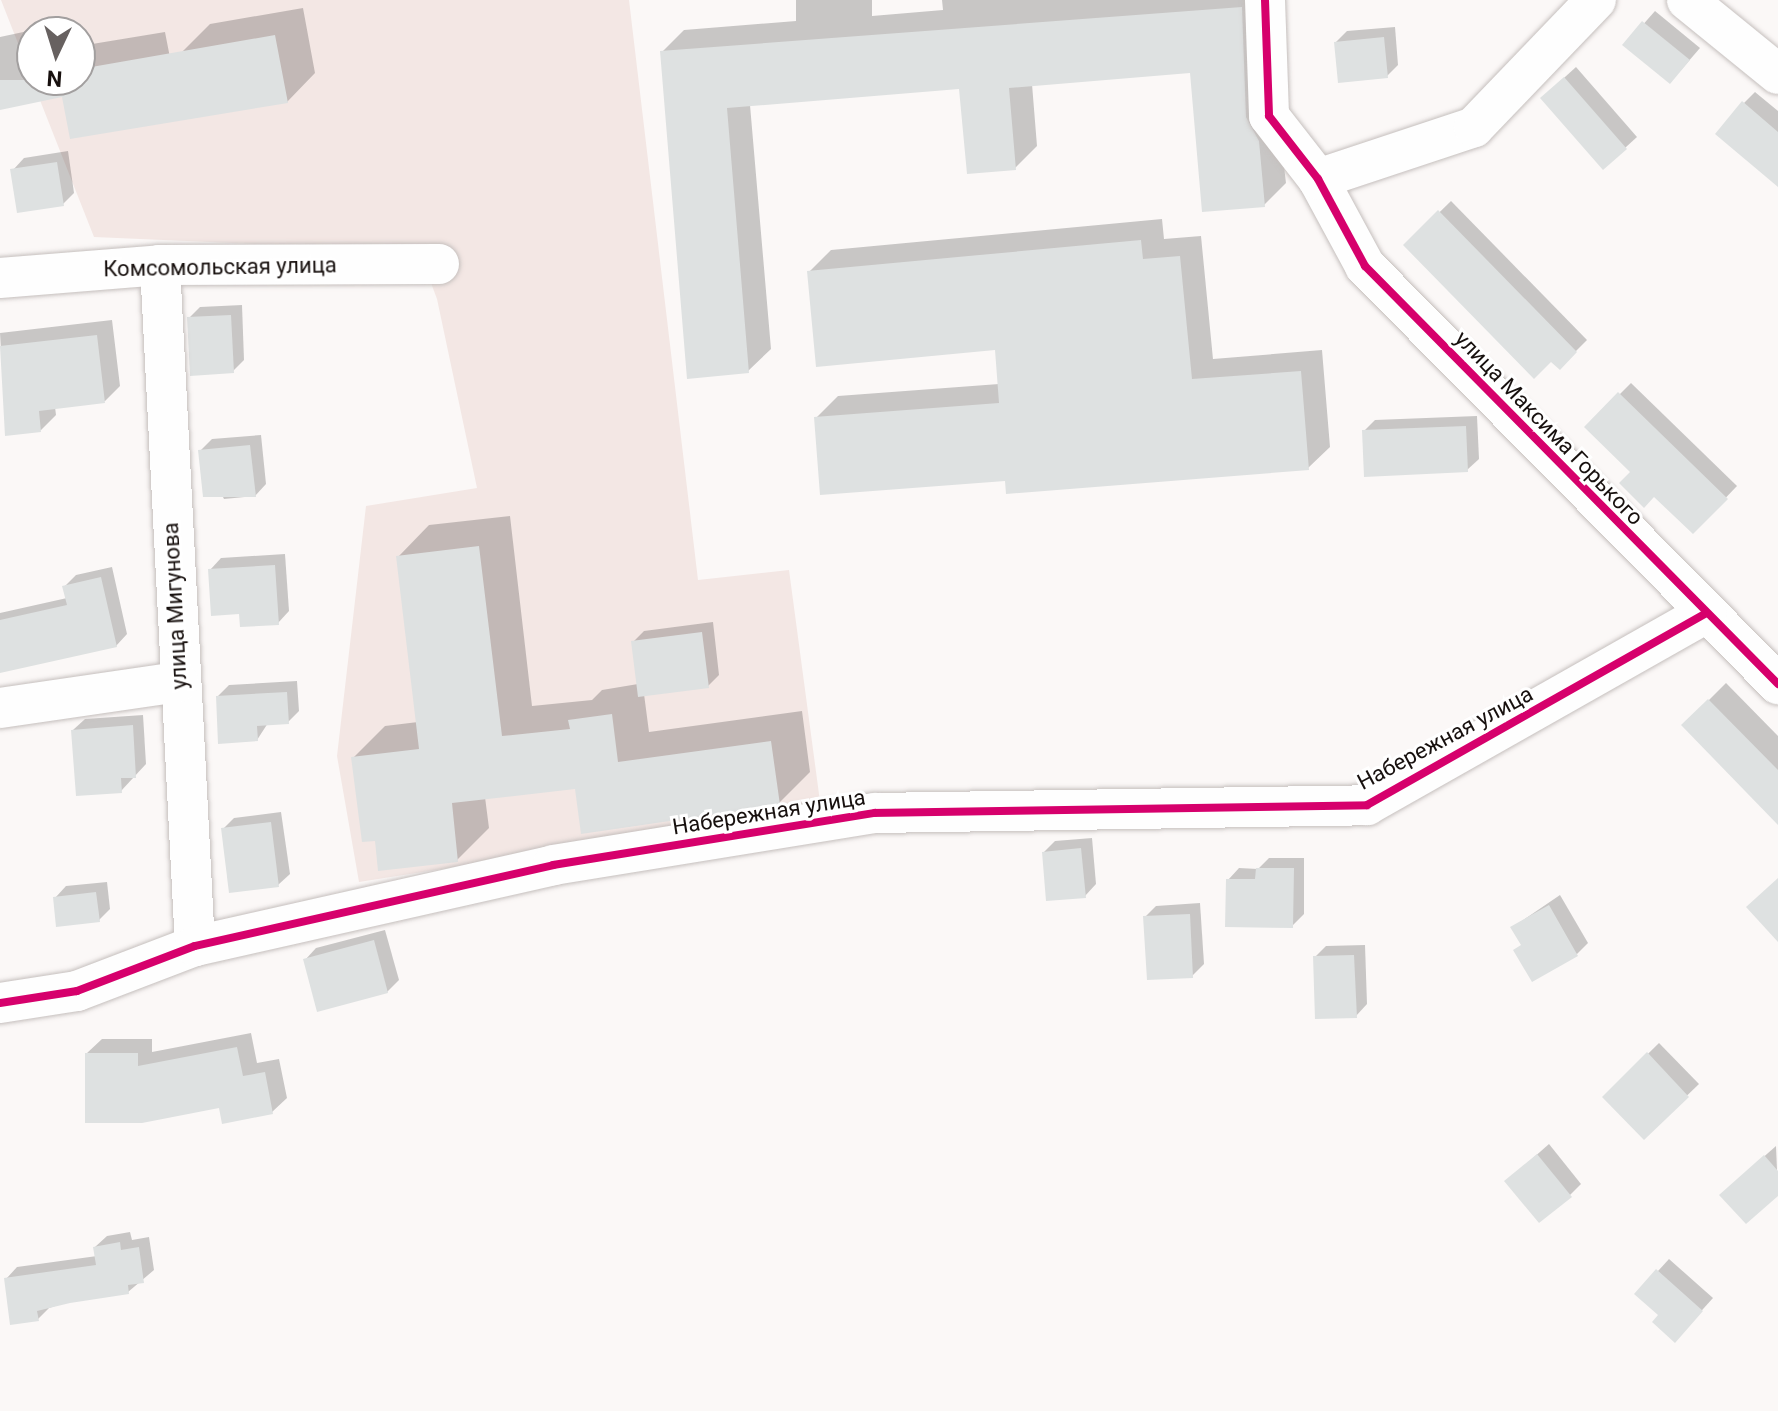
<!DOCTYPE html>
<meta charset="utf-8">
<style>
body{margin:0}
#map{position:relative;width:1778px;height:1411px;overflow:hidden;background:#fbf8f7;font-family:Roboto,sans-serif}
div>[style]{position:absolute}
.built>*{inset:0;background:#f3e7e4}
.shadow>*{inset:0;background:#0003}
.building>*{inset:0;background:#dee1e1}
.roads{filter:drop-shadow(0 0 2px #c5bfbd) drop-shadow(0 0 2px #c5bfbd)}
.street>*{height:40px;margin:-20px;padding:0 20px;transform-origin:20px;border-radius:20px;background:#fefefe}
.cycleway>*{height:8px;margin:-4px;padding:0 4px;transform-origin:4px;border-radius:4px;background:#d6006c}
span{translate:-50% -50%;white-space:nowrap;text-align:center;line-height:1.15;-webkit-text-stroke:6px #fff;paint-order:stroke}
.street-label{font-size:22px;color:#17100e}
.north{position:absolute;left:16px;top:16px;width:80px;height:80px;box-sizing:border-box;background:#fff;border:2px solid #a29f9f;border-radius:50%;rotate:184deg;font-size:22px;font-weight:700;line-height:32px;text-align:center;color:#17100e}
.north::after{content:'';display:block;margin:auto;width:28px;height:36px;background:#676160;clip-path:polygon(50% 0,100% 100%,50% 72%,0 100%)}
</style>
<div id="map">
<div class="built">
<div style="clip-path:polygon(1px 0,629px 0,698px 580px,789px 570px,821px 809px,359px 882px,337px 756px,366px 506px,477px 488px,437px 299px,419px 251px,94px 237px,32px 80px,80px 80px,80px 32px,32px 32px,32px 79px)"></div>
</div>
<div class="shadow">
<div style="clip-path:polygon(796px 0,872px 0,872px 16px,943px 10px,942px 0,1264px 0,1286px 183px,1264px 205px,1192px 71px,1032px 84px,1037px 146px,1015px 168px,961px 87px,750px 105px,771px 349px,748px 371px,662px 52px,684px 30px,796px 21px)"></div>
<div style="clip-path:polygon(303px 8px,315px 73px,287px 102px,64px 94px,0 108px,0 37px,42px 28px,43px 32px,32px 32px,32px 80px,80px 80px,80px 46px,165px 32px,173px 73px,182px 52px,210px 24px)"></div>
<div style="clip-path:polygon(1655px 11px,1700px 48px,1681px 70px,1625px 45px)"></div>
<div style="clip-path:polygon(1395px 27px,1398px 65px,1387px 76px,1336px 42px,1347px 31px)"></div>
<div style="clip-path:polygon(1576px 67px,1637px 137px,1603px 168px,1554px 87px)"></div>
<div style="clip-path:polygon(1755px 92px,1778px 111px,1778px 181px,1744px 103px)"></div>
<div style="clip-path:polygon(68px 151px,74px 193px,63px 204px,13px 170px,24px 158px)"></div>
<div style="clip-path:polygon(1451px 201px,1587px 340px,1560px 367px,1406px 245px)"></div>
<div style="clip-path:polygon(1162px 219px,1164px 239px,1201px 236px,1213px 359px,1322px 350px,1330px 447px,1308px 468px,1007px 479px,816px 418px,838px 396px,999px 384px,997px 348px,809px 272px,831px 250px)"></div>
<div style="clip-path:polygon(242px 305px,244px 360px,233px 371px,189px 318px,200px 307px)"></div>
<div style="clip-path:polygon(112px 320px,120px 386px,105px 401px,55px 407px,56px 415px,41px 430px,6px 434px,0 333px)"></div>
<div style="clip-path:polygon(1631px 383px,1737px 486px,1693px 532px,1587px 427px)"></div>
<div style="clip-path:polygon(1477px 416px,1479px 459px,1467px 470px,1364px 431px,1375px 420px)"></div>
<div style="clip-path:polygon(261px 435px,266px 484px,255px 496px,224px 499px,200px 451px,212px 439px)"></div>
<div style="clip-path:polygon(510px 516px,532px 706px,592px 700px,602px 690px,638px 684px,633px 642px,644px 631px,713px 622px,719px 675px,708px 686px,644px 694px,649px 732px,802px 711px,810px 772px,779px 803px,577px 787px,485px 797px,489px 828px,457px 860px,377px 838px,353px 758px,385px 726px,418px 722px,398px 557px,429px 525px)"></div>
<div style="clip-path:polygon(285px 554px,289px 611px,278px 623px,241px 612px,210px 570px,221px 558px)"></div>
<div style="clip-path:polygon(112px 567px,127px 634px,116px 646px,0 671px,0 613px,67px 598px,64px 587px,76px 575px)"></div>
<div style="clip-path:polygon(297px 681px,299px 711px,288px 722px,268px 723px,257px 740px,218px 696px,229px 685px)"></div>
<div style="clip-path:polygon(1726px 683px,1778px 736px,1778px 822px,1684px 725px)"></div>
<div style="clip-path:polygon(143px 715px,146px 764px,121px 791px,73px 730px,85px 719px)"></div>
<div style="clip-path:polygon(281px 812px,290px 874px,278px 885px,223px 829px,234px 818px)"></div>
<div style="clip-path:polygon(1092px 838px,1096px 884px,1085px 896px,1044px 852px,1055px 841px)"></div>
<div style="clip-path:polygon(1269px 858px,1304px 858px,1304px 914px,1292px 926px,1228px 880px,1239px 868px,1258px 869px)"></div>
<div style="clip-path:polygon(107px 882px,110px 909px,99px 920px,55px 898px,66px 886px)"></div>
<div style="clip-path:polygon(1560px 895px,1588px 943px,1577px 954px,1523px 944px,1513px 927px)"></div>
<div style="clip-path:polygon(1200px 903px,1204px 964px,1192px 976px,1145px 917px,1156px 906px)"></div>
<div style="clip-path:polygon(385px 930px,399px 980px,387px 992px,305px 960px,316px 948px)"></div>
<div style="clip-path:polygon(1365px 945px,1367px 1004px,1356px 1016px,1315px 957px,1326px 946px)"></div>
<div style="clip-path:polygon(251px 1033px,257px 1063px,279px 1059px,287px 1098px,272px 1112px,220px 1106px,87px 1053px,102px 1039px,152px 1039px,152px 1052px)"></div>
<div style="clip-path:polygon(1659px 1043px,1699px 1084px,1644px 1137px,1604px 1097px)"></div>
<div style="clip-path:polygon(1549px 1144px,1581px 1184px,1570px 1195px,1507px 1181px)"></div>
<div style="clip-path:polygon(1776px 1146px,1778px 1194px,1733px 1184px)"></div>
<div style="clip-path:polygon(130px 1232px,132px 1240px,149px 1237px,154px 1270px,128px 1292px,70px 1301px,49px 1308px,38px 1319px,6px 1279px,17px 1267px,97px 1256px,95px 1247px,107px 1236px)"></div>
<div style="clip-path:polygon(1669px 1259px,1713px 1298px,1685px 1329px,1637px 1294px)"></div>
</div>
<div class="building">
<div style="clip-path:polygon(1242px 7px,1246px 117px,1259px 141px,1265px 207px,1202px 212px,1190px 73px,1009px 88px,1016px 170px,967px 174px,959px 89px,727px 108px,749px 373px,687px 379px,660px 51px)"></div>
<div style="clip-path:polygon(1642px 21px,1690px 60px,1670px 84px,1622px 45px)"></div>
<div style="clip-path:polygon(275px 35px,288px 103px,70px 139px,62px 97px,0 110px,0 80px,80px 80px,80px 69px)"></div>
<div style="clip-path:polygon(1384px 37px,1388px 78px,1338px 83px,1334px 42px)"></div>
<div style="clip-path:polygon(1564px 77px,1627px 149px,1603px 170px,1540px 98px)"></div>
<div style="clip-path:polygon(1742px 101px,1778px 132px,1778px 187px,1715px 134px)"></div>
<div style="clip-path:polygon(57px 162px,64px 206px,17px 213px,10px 169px)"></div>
<div style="clip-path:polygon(1438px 210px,1577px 352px,1560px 370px,1551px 362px,1534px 379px,1403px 245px)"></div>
<div style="clip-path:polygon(1141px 240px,1143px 259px,1180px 256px,1192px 379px,1301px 371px,1309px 470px,1006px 494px,1005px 481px,820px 495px,814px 417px,999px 403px,995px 350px,816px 367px,807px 271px)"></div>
<div style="clip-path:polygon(231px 315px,234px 373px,190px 376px,187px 317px)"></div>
<div style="clip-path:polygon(97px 335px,105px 403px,39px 411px,41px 432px,5px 436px,0 346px)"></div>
<div style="clip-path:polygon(1618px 392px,1728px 499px,1693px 534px,1654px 497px,1644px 508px,1619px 483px,1630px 472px,1584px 427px)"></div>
<div style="clip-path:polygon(1466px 426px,1468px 472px,1364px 477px,1362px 430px)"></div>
<div style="clip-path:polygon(250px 445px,256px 497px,203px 497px,198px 450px)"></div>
<div style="clip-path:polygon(479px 546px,502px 736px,570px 729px,568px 720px,612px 714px,618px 762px,771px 741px,780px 805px,581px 834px,575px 789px,452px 803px,458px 862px,378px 871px,375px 841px,362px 842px,351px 757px,419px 749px,396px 556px)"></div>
<div style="clip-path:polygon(275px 565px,279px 625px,240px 627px,239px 614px,211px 616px,208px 569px)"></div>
<div style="clip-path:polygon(101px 577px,117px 647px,0 673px,0 620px,67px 605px,62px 586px)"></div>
<div style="clip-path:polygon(702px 632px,709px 688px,638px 697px,631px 641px)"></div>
<div style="clip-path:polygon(287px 692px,289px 724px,257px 726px,258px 741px,218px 744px,216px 696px)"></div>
<div style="clip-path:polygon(1708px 699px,1778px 770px,1778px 825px,1681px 725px)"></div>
<div style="clip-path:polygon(133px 725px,136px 778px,121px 778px,122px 793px,76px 796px,71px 730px)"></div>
<div style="clip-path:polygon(271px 822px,279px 887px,229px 893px,221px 828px)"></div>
<div style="clip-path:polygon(1081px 848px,1086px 898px,1046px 901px,1042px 852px)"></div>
<div style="clip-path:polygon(1256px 868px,1294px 868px,1293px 928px,1225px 927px,1226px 879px,1255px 879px)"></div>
<div style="clip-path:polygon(1778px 878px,1778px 942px,1746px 907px)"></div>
<div style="clip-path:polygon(96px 892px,100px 922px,56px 927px,53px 897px)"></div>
<div style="clip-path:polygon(1549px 905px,1578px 956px,1532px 982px,1513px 950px,1521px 945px,1510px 927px)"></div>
<div style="clip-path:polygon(1190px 914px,1193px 978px,1147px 980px,1143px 916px)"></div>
<div style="clip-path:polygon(374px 940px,388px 993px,317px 1012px,303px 959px)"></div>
<div style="clip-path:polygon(1354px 955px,1357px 1018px,1315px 1019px,1313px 956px)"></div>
<div style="clip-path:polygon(237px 1047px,243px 1076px,265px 1072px,273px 1114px,222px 1124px,219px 1108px,142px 1123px,85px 1123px,85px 1053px,138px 1053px,138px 1066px)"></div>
<div style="clip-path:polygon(1647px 1052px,1689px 1097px,1644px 1140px,1602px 1097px)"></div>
<div style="clip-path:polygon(1537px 1154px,1572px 1197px,1539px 1223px,1504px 1181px)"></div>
<div style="clip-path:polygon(1764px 1155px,1778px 1171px,1778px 1196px,1746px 1224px,1719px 1195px)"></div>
<div style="clip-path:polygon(120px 1242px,121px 1250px,139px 1247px,144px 1283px,128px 1285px,129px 1294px,70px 1303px,37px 1311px,39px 1321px,10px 1325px,4px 1278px,96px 1265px,93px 1247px)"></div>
<div style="clip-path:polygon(1656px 1269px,1703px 1311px,1675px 1343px,1652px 1322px,1658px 1315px,1634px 1294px)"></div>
</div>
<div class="roads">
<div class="street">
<div style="left:1265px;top:0;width:116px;rotate:88deg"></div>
<div style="left:1269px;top:116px;width:80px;rotate:52.1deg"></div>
<div style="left:1318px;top:179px;width:99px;rotate:61.6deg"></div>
<div style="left:1365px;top:266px;width:588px;rotate:45.34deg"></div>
<div style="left:1687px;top:0;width:117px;rotate:39.1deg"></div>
<div style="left:1318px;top:179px;width:164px;rotate:-18.4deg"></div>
<div style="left:1474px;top:127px;width:176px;rotate:-46.2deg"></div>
<div style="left:160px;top:265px;width:682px;rotate:87.06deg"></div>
<div style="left:0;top:278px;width:161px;rotate:-4.6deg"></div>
<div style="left:160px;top:265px;width:279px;rotate:-0.2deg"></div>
<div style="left:0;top:708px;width:180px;rotate:-8.3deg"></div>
<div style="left:0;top:1003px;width:78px;rotate:-8.9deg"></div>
<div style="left:77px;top:991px;width:126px;rotate:-20.9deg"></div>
<div style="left:195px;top:946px;width:367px;rotate:-12.7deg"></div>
<div style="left:553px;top:865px;width:326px;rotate:-9.2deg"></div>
<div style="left:875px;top:813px;width:492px;rotate:-0.9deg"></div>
<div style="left:1367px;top:805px;width:390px;rotate:-29.5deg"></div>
</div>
</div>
<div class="cycleway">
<div style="left:1265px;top:0;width:116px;rotate:88deg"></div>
<div style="left:1269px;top:116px;width:80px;rotate:52.1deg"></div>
<div style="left:1318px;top:179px;width:99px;rotate:61.6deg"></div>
<div style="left:1365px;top:266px;width:588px;rotate:45.34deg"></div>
<div style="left:0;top:1003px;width:78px;rotate:-8.9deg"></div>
<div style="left:77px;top:991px;width:126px;rotate:-20.9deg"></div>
<div style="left:195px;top:946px;width:367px;rotate:-12.7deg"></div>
<div style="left:553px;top:865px;width:326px;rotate:-9.2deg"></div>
<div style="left:875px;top:813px;width:492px;rotate:-0.9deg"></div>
<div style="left:1367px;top:805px;width:390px;rotate:-29.5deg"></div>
</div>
<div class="street-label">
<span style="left:220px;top:267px;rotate:-1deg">Комсомольская улица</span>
<span style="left:1549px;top:428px;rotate:46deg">улица Максима Горького</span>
<span style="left:175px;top:606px;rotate:-93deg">улица Мигунова</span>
<span style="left:1445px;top:738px;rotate:-28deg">Набережная улица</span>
<span style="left:769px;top:812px;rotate:-9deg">Набережная улица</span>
</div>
<div class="north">N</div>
</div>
